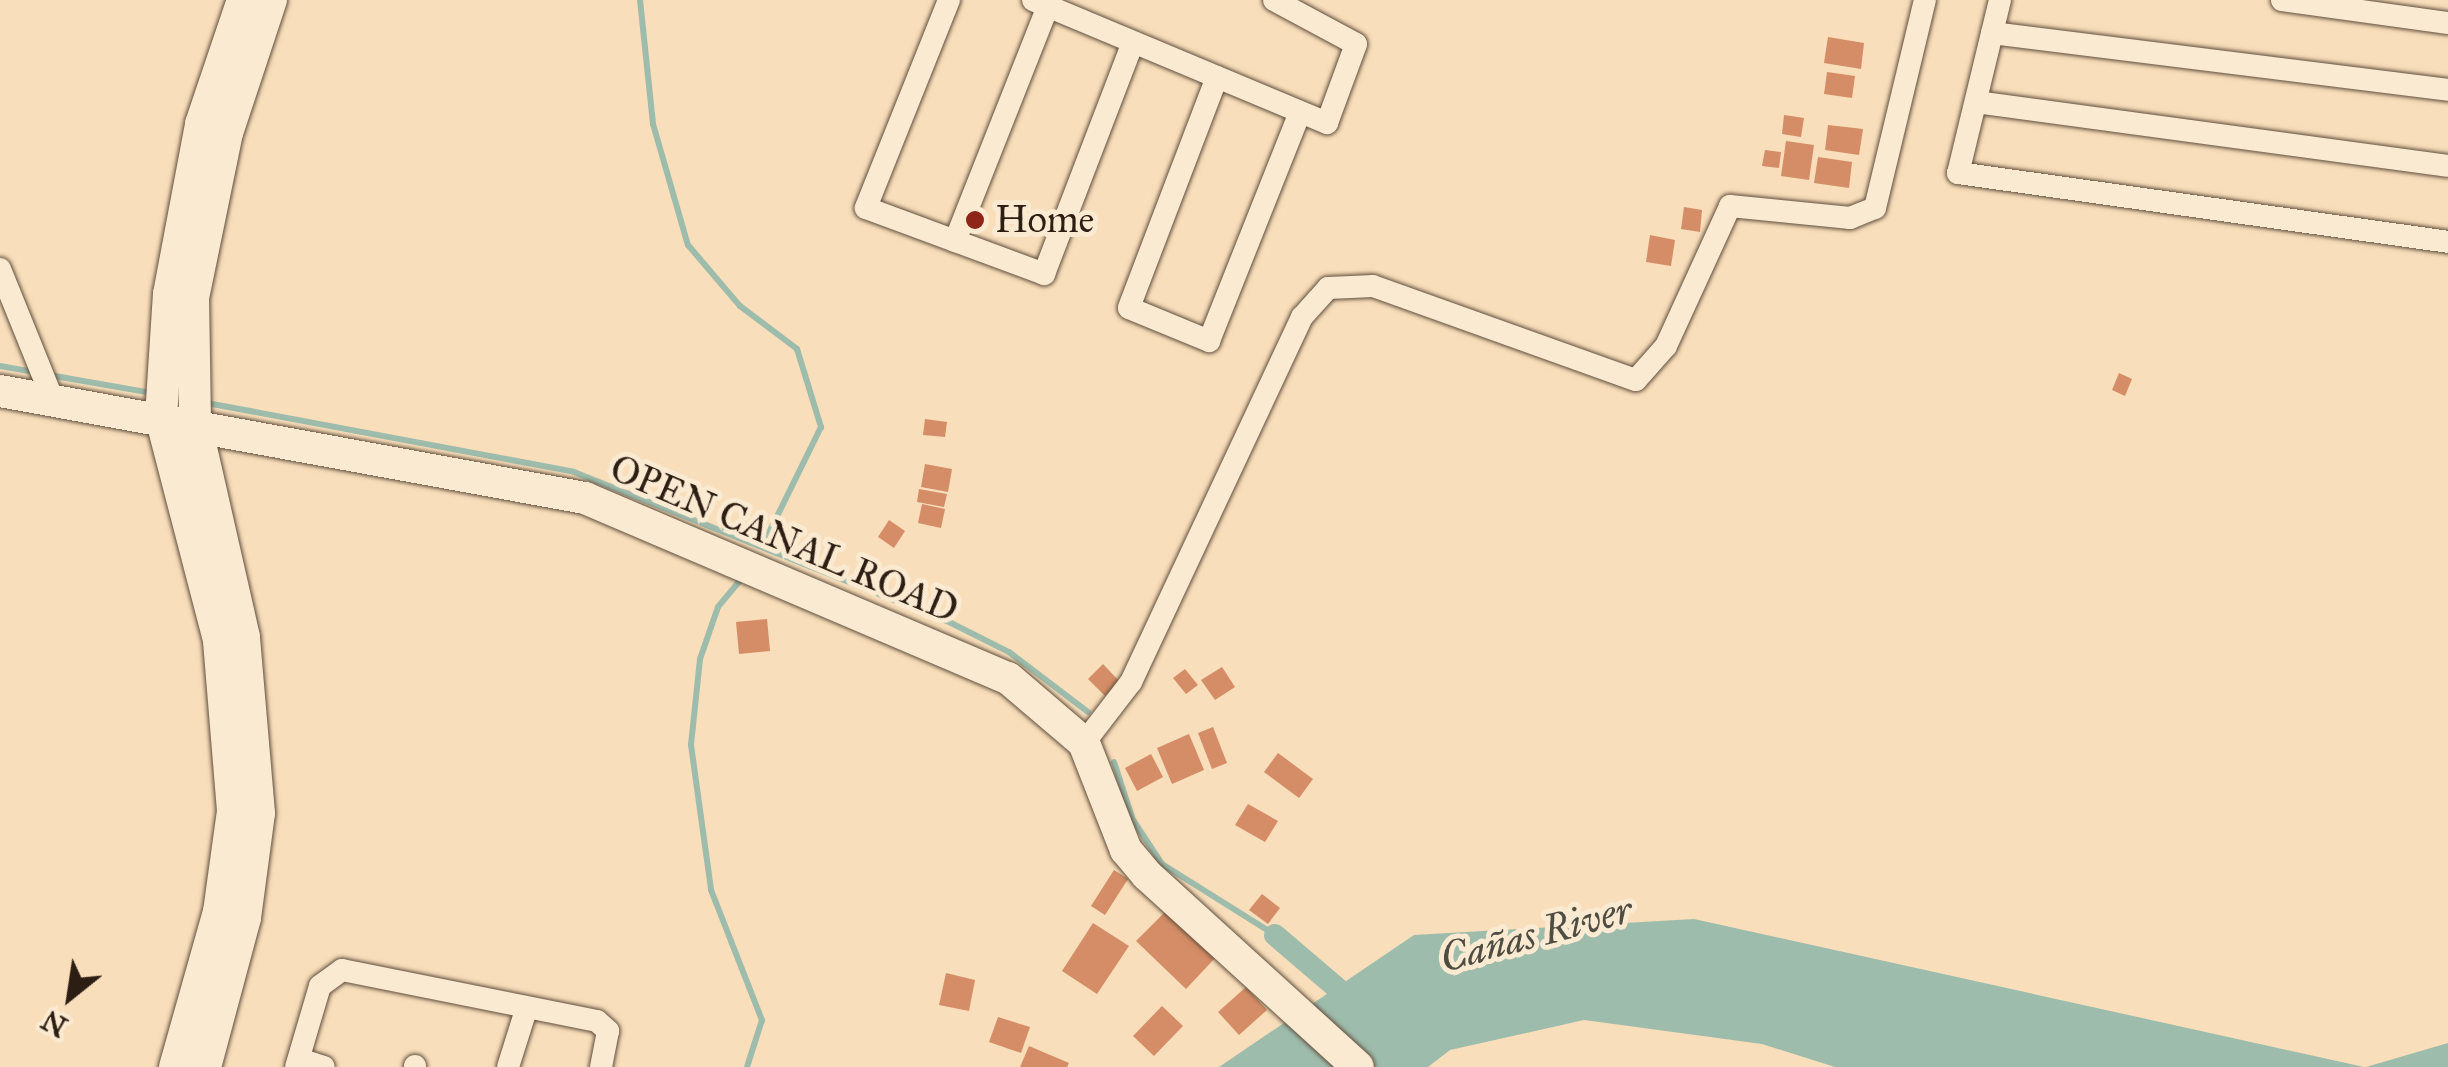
<!DOCTYPE html>
<meta charset="utf-8">
<style>
body{margin:0}
#map{position:relative;width:2448px;height:1067px;overflow:hidden;background:#f8deba;font-family:"IM FELL Great Primer",serif}
div>[style]{position:absolute}
.water>*{inset:0;background:#9ebcac}
.stream>*{height:6px;margin:-3px;padding:0 3px;transform-origin:3px;border-radius:3px;background:#9ebcac}
.canal>*{height:22px;margin:-11px;padding:0 11px;transform-origin:11px;border-radius:11px;background:#9ebcac}
.building>*{inset:0;background:#d48d66}
.roads{filter:drop-shadow(0 0 2px #604e3d) drop-shadow(0 0 2px #604e3d)}
.street>*{height:22px;margin:-11px;padding:0 11px;transform-origin:11px;border-radius:11px;background:#faead2}
.secondary>*{height:32px;margin:-16px;padding:0 16px;transform-origin:16px;border-radius:16px;background:#faead2}
.dots>*{width:28px;height:28px;translate:-50% -50%;box-sizing:border-box;border:5px solid #faead2;border-radius:50%}
span{translate:-50% -50%;white-space:nowrap;text-align:center;line-height:1.15;-webkit-text-stroke:10px #faead2;paint-order:stroke}
.poi-label{font-size:38px;color:#2d1e13}
.left{translate:0 -50%;text-align:left}
.street-label{font-size:38px;color:#2d1e13}
.water-label{font-size:40px;color:#4f4d41;font-style:italic}
.north{position:absolute;left:20px;top:947px;width:100px;height:100px;-webkit-text-stroke:8px #faead2;paint-order:stroke;rotate:210deg;font-size:28px;font-weight:700;line-height:40px;text-align:center;color:#2d1e13}
.north::after{content:'';display:block;margin:auto;width:35px;height:45px;background:#2d1e13;clip-path:polygon(50% 0,100% 100%,50% 72%,0 100%)}
</style>
<div id="map">
<div class="water">
<div style="clip-path:polygon(1694px 919px,2364px 1067px,1835px 1067px,1762px 1044px,1584px 1020px,1450px 1050px,1428px 1067px,1219px 1067px,1414px 935px)"></div>
<div style="clip-path:polygon(2448px 1043px,2448px 1067px,2366px 1067px)"></div>
</div>
<div class="stream">
<div style="left:640px;top:0;width:125px;rotate:84deg"></div>
<div style="left:653px;top:124px;width:126px;rotate:73.9deg"></div>
<div style="left:688px;top:245px;width:80px;rotate:49.6deg"></div>
<div style="left:740px;top:306px;width:71px;rotate:37deg"></div>
<div style="left:797px;top:349px;width:82px;rotate:72.9deg"></div>
<div style="left:821px;top:427px;width:131px;rotate:116.2deg"></div>
<div style="left:0;top:366px;width:28px;rotate:10deg"></div>
<div style="left:49px;top:375px;width:98px;rotate:9.9deg"></div>
<div style="left:207px;top:403px;width:373px;rotate:10.6deg"></div>
<div style="left:574px;top:472px;width:406px;rotate:21.8deg"></div>
<div style="left:951px;top:623px;width:65px;rotate:26.6deg"></div>
<div style="left:1009px;top:652px;width:99px;rotate:37.2deg"></div>
<div style="left:743px;top:577px;width:39px;rotate:130deg"></div>
<div style="left:718px;top:607px;width:55px;rotate:109.1deg"></div>
<div style="left:700px;top:659px;width:86px;rotate:96deg"></div>
<div style="left:691px;top:745px;width:146px;rotate:82.1deg"></div>
<div style="left:711px;top:890px;width:140px;rotate:68.6deg"></div>
<div style="left:762px;top:1020px;width:49px;rotate:107.7deg"></div>
<div style="left:1114px;top:762px;width:61px;rotate:71.9deg"></div>
<div style="left:1133px;top:820px;width:53px;rotate:56.6deg"></div>
<div style="left:1162px;top:864px;width:133px;rotate:32.1deg"></div>
</div>
<div class="canal">
<div style="left:1275px;top:935px;width:109px;rotate:40.5deg"></div>
</div>
<div class="building">
<div style="clip-path:polygon(1828px 37px,1864px 43px,1861px 69px,1824px 63px)"></div>
<div style="clip-path:polygon(1827px 72px,1855px 76px,1852px 98px,1824px 94px)"></div>
<div style="clip-path:polygon(1784px 115px,1804px 118px,1801px 137px,1782px 134px)"></div>
<div style="clip-path:polygon(1828px 125px,1863px 129px,1859px 155px,1825px 150px)"></div>
<div style="clip-path:polygon(1786px 141px,1814px 145px,1809px 180px,1781px 176px)"></div>
<div style="clip-path:polygon(1765px 150px,1781px 152px,1779px 168px,1762px 166px)"></div>
<div style="clip-path:polygon(1818px 157px,1852px 162px,1849px 188px,1814px 183px)"></div>
<div style="clip-path:polygon(1684px 207px,1702px 210px,1700px 232px,1681px 229px)"></div>
<div style="clip-path:polygon(1650px 235px,1675px 240px,1671px 266px,1646px 262px)"></div>
<div style="clip-path:polygon(2119px 373px,2132px 379px,2125px 396px,2112px 390px)"></div>
<div style="clip-path:polygon(925px 419px,947px 422px,945px 437px,923px 435px)"></div>
<div style="clip-path:polygon(925px 464px,952px 469px,948px 492px,921px 487px)"></div>
<div style="clip-path:polygon(919px 489px,947px 494px,944px 507px,917px 502px)"></div>
<div style="clip-path:polygon(922px 504px,945px 509px,941px 528px,918px 523px)"></div>
<div style="clip-path:polygon(889px 520px,905px 531px,894px 548px,878px 537px)"></div>
<div style="clip-path:polygon(767px 619px,770px 651px,739px 654px,736px 622px)"></div>
<div style="clip-path:polygon(1103px 664px,1120px 682px,1105px 696px,1088px 679px)"></div>
<div style="clip-path:polygon(1222px 667px,1235px 687px,1215px 700px,1201px 680px)"></div>
<div style="clip-path:polygon(1185px 669px,1198px 685px,1186px 694px,1173px 678px)"></div>
<div style="clip-path:polygon(1213px 727px,1227px 763px,1212px 769px,1198px 733px)"></div>
<div style="clip-path:polygon(1189px 734px,1204px 770px,1172px 784px,1157px 748px)"></div>
<div style="clip-path:polygon(1278px 753px,1313px 779px,1299px 798px,1264px 772px)"></div>
<div style="clip-path:polygon(1151px 754px,1163px 777px,1137px 791px,1125px 768px)"></div>
<div style="clip-path:polygon(1248px 804px,1278px 821px,1265px 842px,1235px 825px)"></div>
<div style="clip-path:polygon(1114px 870px,1128px 879px,1105px 915px,1091px 906px)"></div>
<div style="clip-path:polygon(1262px 894px,1280px 908px,1268px 924px,1249px 910px)"></div>
<div style="clip-path:polygon(1167px 910px,1216px 957px,1186px 989px,1136px 941px)"></div>
<div style="clip-path:polygon(1093px 923px,1129px 946px,1097px 994px,1062px 971px)"></div>
<div style="clip-path:polygon(946px 973px,975px 980px,969px 1011px,939px 1005px)"></div>
<div style="clip-path:polygon(1246px 987px,1267px 1010px,1239px 1035px,1218px 1012px)"></div>
<div style="clip-path:polygon(1162px 1006px,1183px 1026px,1154px 1056px,1133px 1036px)"></div>
<div style="clip-path:polygon(998px 1017px,1030px 1027px,1021px 1053px,989px 1042px)"></div>
<div style="clip-path:polygon(1029px 1046px,1069px 1063px,1067px 1067px,1020px 1067px)"></div>
</div>
<div class="roads">
<div class="street">
<div style="left:949px;top:0;width:224px;rotate:111.8deg"></div>
<div style="left:866px;top:208px;width:190px;rotate:20.3deg"></div>
<div style="left:1044px;top:274px;width:248px;rotate:-69deg"></div>
<div style="left:1033px;top:0;width:319px;rotate:22.7deg"></div>
<div style="left:1327px;top:123px;width:84px;rotate:-69.8deg"></div>
<div style="left:1356px;top:44px;width:93px;rotate:-151.8deg"></div>
<div style="left:2000px;top:0;width:178px;rotate:103.6deg"></div>
<div style="left:1958px;top:173px;width:495px;rotate:8deg"></div>
<div style="left:2282px;top:0;width:168px;rotate:7.9deg"></div>
<div style="left:1992px;top:33px;width:460px;rotate:7.1deg"></div>
<div style="left:1217px;top:77px;width:247px;rotate:110.9deg"></div>
<div style="left:1129px;top:308px;width:87px;rotate:22.4deg"></div>
<div style="left:1209px;top:341px;width:246px;rotate:-68.3deg"></div>
<div style="left:1976px;top:102px;width:476px;rotate:7.7deg"></div>
<div style="left:955px;top:241px;width:253px;rotate:-68.4deg"></div>
<div style="left:0;top:269px;width:139px;rotate:68deg"></div>
<div style="left:1084px;top:743px;width:77px;rotate:-52.4deg"></div>
<div style="left:1131px;top:682px;width:403px;rotate:-64.9deg"></div>
<div style="left:1302px;top:317px;width:39px;rotate:-48deg"></div>
<div style="left:1328px;top:288px;width:45px;rotate:-2.5deg"></div>
<div style="left:1373px;top:286px;width:279px;rotate:19.7deg"></div>
<div style="left:1636px;top:380px;width:45px;rotate:-48.6deg"></div>
<div style="left:1666px;top:346px;width:154px;rotate:-65.4deg"></div>
<div style="left:1730px;top:206px;width:121px;rotate:5.7deg"></div>
<div style="left:1850px;top:218px;width:27px;rotate:-22deg"></div>
<div style="left:1875px;top:208px;width:214px;rotate:-76.5deg"></div>
<div style="left:299px;top:1059px;width:26px;rotate:18deg"></div>
<div style="left:296px;top:1067px;width:84px;rotate:-73.5deg"></div>
<div style="left:320px;top:986px;width:27px;rotate:-36deg"></div>
<div style="left:342px;top:970px;width:260px;rotate:11.3deg"></div>
<div style="left:597px;top:1021px;width:15px;rotate:42deg"></div>
<div style="left:608px;top:1031px;width:37px;rotate:101deg"></div>
<div style="left:415px;top:1067px;width:1px;rotate:-90deg"></div>
<div style="left:508px;top:1067px;width:60px;rotate:-72.5deg"></div>
</div>
<div class="secondary">
<div style="left:0;top:391px;width:595px;rotate:10.37deg"></div>
<div style="left:585px;top:498px;width:460px;rotate:23.1deg"></div>
<div style="left:1008px;top:678px;width:100px;rotate:40.5deg"></div>
<div style="left:1084px;top:743px;width:115px;rotate:68.6deg"></div>
<div style="left:1126px;top:850px;width:33px;rotate:50deg"></div>
<div style="left:1147px;top:875px;width:285px;rotate:42.3deg"></div>
<div style="left:175px;top:1067px;width:161px;rotate:-74.2deg"></div>
<div style="left:219px;top:912px;width:102px;rotate:-82.1deg"></div>
<div style="left:233px;top:811px;width:172px;rotate:-94.7deg"></div>
<div style="left:219px;top:640px;width:230px;rotate:-104.6deg"></div>
<div style="left:161px;top:417px;width:123px;rotate:-86.3deg"></div>
<div style="left:169px;top:294px;width:173px;rotate:-79.3deg"></div>
<div style="left:201px;top:124px;width:131px;rotate:-71.3deg"></div>
<div style="left:205px;top:1067px;width:154px;rotate:-75deg"></div>
<div style="left:245px;top:918px;width:106px;rotate:-82.4deg"></div>
<div style="left:259px;top:813px;width:177px;rotate:-94.9deg"></div>
<div style="left:244px;top:637px;width:221px;rotate:-102.8deg"></div>
<div style="left:195px;top:422px;width:124px;rotate:-90.9deg"></div>
<div style="left:193px;top:298px;width:168px;rotate:-78.4deg"></div>
<div style="left:227px;top:133px;width:140px;rotate:-71.7deg"></div>
</div>
</div>
<div class="dots">
<div style="left:975px;top:220px;background:#8f2418"></div>
</div>
<div class="poi-label">
<span class="left" style="left:995px;top:220px">Home</span>
</div>
<div class="street-label">
<span style="left:784px;top:539px;rotate:23deg">OPEN CANAL ROAD</span>
</div>
<div class="water-label">
<span style="left:1536px;top:934px;rotate:-15deg">Cañas River</span>
</div>
<div class="north">N</div>
</div>
